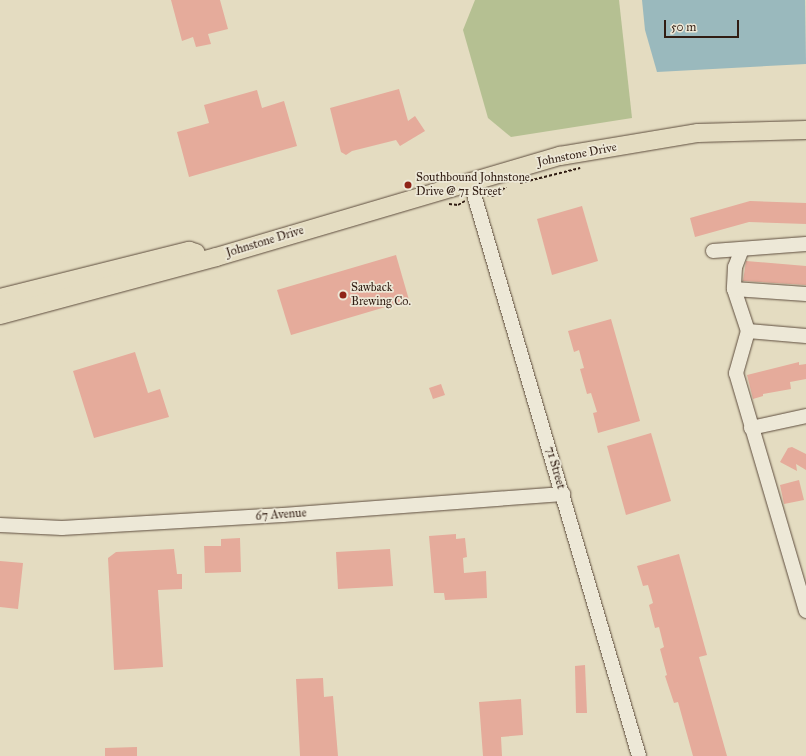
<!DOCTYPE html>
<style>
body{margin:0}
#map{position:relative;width:806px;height:756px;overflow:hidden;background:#e4dcc1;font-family:"IM FELL Great Primer",serif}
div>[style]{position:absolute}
.green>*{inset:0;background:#b5c092}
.water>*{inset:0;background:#9ab9bd}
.building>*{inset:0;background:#e5ab9b}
.path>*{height:2px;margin-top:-1px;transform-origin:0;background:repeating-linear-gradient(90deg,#311d13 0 3px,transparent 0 5px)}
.roads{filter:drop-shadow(0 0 1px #5e4d3e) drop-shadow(0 0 1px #5e4d3e)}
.minor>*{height:14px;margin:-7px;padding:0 7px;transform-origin:7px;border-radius:7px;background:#ede8d7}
.major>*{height:18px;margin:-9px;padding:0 9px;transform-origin:9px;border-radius:9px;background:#e4dcc1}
.dots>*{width:11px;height:11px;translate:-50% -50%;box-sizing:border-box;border:2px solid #ede8d7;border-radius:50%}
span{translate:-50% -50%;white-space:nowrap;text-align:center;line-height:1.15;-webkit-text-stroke:3.5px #ede8d7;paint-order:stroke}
.street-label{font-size:12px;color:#311d13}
.poi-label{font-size:12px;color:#311d13}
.left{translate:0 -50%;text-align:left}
.scale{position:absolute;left:664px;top:20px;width:75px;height:18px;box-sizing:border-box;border:2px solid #311d13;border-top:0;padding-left:5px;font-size:12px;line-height:14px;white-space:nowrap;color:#311d13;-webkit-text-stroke:3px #ede8d7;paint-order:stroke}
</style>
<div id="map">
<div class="green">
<div style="clip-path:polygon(475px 0,619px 0,632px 118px,511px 137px,488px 118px,463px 30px)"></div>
</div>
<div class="water">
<div style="clip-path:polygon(642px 0,805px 0,806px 64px,657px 72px,645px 30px)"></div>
</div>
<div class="building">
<div style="clip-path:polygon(171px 0,220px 0,228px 29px,208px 34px,211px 44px,196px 47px,193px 37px,182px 41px)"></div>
<div style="clip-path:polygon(399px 89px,408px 121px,415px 116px,425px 131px,400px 146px,396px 140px,352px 151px,346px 155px,341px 152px,330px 108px)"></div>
<div style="clip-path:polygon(257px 90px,262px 108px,284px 101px,297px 146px,189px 177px,177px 132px,209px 123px,204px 105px)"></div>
<div style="clip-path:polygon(750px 201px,806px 203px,806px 224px,749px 222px,695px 237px,690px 218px)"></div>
<div style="clip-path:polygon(582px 206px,598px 261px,552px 275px,537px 219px)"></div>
<div style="clip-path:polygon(396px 255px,409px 300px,291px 335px,277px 290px)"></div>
<div style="clip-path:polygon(746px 261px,806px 266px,806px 285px,743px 281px)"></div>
<div style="clip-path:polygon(611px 319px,640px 421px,598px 433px,593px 413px,597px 412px,591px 393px,587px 394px,580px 369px,584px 368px,579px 350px,574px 352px,568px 331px)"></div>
<div style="clip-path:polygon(135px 352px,148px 393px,160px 389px,169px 417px,94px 438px,73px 371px)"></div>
<div style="clip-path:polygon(799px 362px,799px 365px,806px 364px,806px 379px,790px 382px,791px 389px,763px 394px,763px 396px,753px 399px,747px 375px)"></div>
<div style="clip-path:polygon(441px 384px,445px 395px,433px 399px,429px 388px)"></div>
<div style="clip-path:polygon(651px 433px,671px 501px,626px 515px,607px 446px)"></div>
<div style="clip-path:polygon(792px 447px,806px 454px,806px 470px,796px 464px,797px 471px,780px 462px,788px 448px)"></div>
<div style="clip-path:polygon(799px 480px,804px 500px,784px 504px,780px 485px)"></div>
<div style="clip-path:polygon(456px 534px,456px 539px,465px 538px,467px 557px,463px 558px,464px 573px,486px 571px,487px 598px,445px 600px,444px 593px,434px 593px,429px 536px)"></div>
<div style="clip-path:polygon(240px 538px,241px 572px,205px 573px,204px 546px,221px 546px,221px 539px)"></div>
<div style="clip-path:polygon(174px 549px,177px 574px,182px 574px,182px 589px,158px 590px,163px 667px,114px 670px,108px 558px,116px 552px)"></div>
<div style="clip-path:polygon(390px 549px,393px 586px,338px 589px,336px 552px)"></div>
<div style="clip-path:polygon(679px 554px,707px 655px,699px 657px,727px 756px,693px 756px,678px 702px,674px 703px,665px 676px,667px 675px,660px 649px,664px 647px,659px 627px,655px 628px,649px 605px,653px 603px,648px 585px,643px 586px,637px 566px)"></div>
<div style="clip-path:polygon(0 561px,23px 563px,18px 609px,0 607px)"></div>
<div style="clip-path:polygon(585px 665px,587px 713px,576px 713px,575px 666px)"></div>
<div style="clip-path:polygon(323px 678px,324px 697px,333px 696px,338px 756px,300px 756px,296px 679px)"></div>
<div style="clip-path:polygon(521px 699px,523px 735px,501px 737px,502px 756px,483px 756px,479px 702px)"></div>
<div style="clip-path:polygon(137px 747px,137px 756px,105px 756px,105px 748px)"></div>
</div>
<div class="path">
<div style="left:520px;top:183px;width:62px;rotate:-14deg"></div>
<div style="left:486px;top:195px;width:8px;rotate:7deg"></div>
<div style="left:494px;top:196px;width:15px;rotate:-37deg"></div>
<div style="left:449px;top:204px;width:9px;rotate:6deg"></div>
<div style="left:458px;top:205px;width:8px;rotate:-30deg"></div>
</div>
<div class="roads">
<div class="minor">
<div style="left:470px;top:181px;width:599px;rotate:73.62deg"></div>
<div style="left:742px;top:249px;width:19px;rotate:111deg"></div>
<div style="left:735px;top:267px;width:22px;rotate:93deg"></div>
<div style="left:734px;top:289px;width:44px;rotate:71.6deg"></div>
<div style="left:748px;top:331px;width:44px;rotate:105.9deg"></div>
<div style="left:736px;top:373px;width:248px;rotate:73.6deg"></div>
<div style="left:713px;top:251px;width:93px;rotate:-4.3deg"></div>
<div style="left:734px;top:289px;width:72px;rotate:4deg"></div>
<div style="left:748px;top:331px;width:58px;rotate:4.9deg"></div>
<div style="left:751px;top:428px;width:56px;rotate:-12.3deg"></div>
<div style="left:0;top:525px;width:62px;rotate:2.8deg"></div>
<div style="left:62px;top:528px;width:221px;rotate:-3.4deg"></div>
<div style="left:283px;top:515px;width:281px;rotate:-4.3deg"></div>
</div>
<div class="major">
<div style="left:0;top:298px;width:195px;rotate:-14deg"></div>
<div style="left:189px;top:251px;width:7px;rotate:16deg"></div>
<div style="left:0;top:315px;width:224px;rotate:-15deg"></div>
<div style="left:216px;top:257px;width:359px;rotate:-16.4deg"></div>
<div style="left:560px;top:156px;width:140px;rotate:-9.5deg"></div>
<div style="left:698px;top:133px;width:108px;rotate:-1.6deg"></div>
</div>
</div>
<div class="dots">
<div style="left:408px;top:185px;background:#8f2418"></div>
<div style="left:343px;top:295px;background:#8f2418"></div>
</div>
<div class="street-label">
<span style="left:577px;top:155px;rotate:-11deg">Johnstone Drive</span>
<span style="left:265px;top:242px;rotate:-17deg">Johnstone Drive</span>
<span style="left:555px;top:468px;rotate:74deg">71 Street</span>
<span style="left:281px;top:515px;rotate:-4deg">67 Avenue</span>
</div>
<div class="poi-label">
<span class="left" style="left:416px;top:185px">Southbound Johnstone<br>Drive @ 71 Street</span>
<span class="left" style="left:351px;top:295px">Sawback<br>Brewing Co.</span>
</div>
<div class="scale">50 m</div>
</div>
